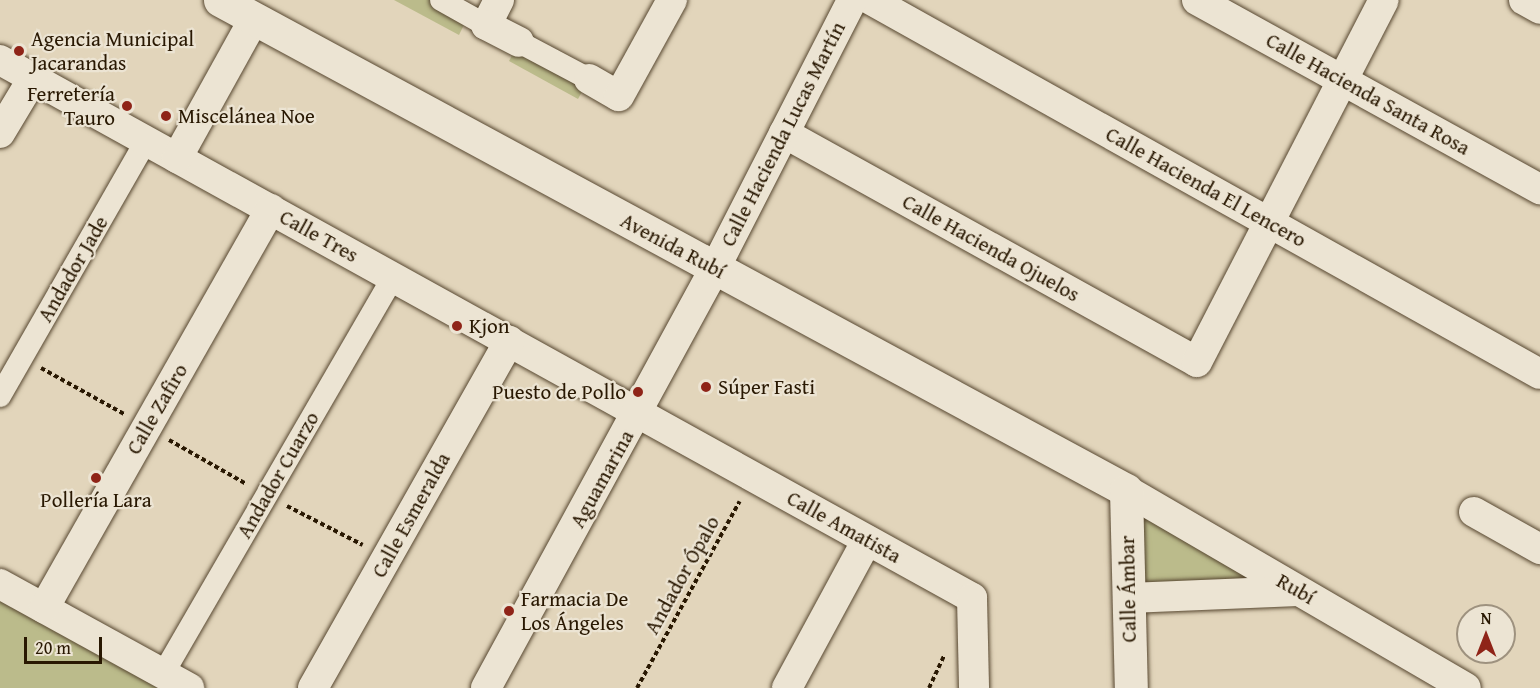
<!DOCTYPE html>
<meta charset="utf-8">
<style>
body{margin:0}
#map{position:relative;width:1540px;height:688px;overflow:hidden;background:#e2d5bb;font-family:"Gentium Book Plus",serif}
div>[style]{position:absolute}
.green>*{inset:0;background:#bbbb8b}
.path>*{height:4px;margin-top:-2px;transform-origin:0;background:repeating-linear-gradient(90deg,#291802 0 4.5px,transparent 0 7.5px)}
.roads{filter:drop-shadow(0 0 2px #574730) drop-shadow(0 0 2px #574730)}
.pedestrian>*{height:22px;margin:-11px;padding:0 11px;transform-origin:11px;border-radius:11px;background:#ece4d3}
.minor>*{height:30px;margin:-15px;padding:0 15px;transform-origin:15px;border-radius:15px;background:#ece4d3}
.tertiary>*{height:33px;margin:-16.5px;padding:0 16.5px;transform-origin:16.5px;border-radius:16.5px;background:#ece4d3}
.dots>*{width:16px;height:16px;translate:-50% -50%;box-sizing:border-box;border:3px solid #ece4d3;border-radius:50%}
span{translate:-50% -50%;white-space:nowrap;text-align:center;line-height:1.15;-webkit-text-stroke:4.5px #ece4d3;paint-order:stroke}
.poi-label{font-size:21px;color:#291802}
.left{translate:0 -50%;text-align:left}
.right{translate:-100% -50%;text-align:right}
.street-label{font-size:21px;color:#291802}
.north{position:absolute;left:1456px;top:604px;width:60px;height:60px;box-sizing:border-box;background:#ece4d3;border:2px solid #9e927f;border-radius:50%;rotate:0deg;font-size:16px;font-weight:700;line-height:24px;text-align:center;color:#291802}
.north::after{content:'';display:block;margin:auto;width:21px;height:27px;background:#8f2418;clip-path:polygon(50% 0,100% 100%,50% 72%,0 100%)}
.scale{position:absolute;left:24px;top:637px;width:78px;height:27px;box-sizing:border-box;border:3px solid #291802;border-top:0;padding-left:8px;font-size:18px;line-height:21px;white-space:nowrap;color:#291802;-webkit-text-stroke:4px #ece4d3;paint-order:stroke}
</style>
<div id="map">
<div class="green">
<div style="clip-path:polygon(394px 0,458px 0,472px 8px,459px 35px)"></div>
<div style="clip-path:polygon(523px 35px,589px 79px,578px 99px,509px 61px)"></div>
<div style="clip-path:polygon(1140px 507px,1263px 582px,1142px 587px)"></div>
<div style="clip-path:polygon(0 584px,189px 688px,0 688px)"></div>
</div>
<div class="path">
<div style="left:41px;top:368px;width:95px;rotate:29deg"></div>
<div style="left:169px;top:440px;width:89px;rotate:29.7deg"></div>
<div style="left:287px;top:506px;width:85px;rotate:27.2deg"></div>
<div style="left:637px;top:688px;width:213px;rotate:-61.2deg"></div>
<div style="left:929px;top:688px;width:35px;rotate:-65deg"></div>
</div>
<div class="roads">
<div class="pedestrian">
<div style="left:441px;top:0;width:51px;rotate:29.1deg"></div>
<div style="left:519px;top:42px;width:79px;rotate:27.9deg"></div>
<div style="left:0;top:396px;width:294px;rotate:-60.2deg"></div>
<div style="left:163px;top:674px;width:459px;rotate:-59.9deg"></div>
</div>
<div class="minor">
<div style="left:499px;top:0;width:28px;rotate:117deg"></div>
<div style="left:486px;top:25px;width:37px;rotate:27deg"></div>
<div style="left:871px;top:0;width:766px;rotate:29.21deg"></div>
<div style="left:1197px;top:0;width:392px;rotate:28.9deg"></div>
<div style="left:1524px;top:0;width:18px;rotate:29deg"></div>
<div style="left:0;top:60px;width:1111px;rotate:28.96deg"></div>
<div style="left:972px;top:598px;width:90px;rotate:88.7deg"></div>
<div style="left:589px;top:79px;width:34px;rotate:30deg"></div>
<div style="left:619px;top:96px;width:110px;rotate:-61.1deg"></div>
<div style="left:0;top:133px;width:64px;rotate:-59deg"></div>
<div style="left:784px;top:133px;width:472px;rotate:29deg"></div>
<div style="left:1197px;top:362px;width:407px;rotate:-62.7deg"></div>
<div style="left:177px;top:158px;width:159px;rotate:-61deg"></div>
<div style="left:1126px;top:490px;width:393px;rotate:30.2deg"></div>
<div style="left:1474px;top:512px;width:76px;rotate:29.3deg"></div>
<div style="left:0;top:584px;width:216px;rotate:28.8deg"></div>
<div style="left:1129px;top:598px;width:169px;rotate:-2.4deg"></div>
<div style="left:44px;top:608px;width:459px;rotate:-60.4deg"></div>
<div style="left:313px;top:688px;width:399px;rotate:-60.5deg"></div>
<div style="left:486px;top:688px;width:467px;rotate:-61.4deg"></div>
<div style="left:710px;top:278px;width:312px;rotate:-62.9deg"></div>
<div style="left:787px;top:688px;width:168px;rotate:-61.6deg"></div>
</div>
<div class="tertiary">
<div style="left:220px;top:0;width:1030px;rotate:28.41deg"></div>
<div style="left:1126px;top:490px;width:198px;rotate:88.6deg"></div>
</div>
</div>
<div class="dots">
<div style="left:19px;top:51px;background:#8f2418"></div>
<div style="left:127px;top:106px;background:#8f2418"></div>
<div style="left:166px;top:116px;background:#8f2418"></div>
<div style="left:457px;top:326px;background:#8f2418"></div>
<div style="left:706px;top:387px;background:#8f2418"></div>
<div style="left:638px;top:392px;background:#8f2418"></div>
<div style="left:96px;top:478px;background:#8f2418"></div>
<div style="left:509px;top:611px;background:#8f2418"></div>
</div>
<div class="poi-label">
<span class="left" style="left:31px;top:51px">Agencia Municipal<br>Jacarandas</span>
<span class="right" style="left:115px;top:106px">Ferretería<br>Tauro</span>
<span class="left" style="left:178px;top:116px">Miscelánea Noe</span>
<span class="left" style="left:469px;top:326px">Kjon</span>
<span class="left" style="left:718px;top:387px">Súper Fasti</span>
<span class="right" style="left:626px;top:392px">Puesto de Pollo</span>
<span style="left:96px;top:500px">Pollería Lara</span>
<span class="left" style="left:521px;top:611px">Farmacia De<br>Los Ángeles</span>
</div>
<div class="street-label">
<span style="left:1368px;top:94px;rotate:29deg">Calle Hacienda Santa Rosa</span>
<span style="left:783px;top:134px;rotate:-63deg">Calle Hacienda Lucas Martín</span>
<span style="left:1206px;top:187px;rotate:29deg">Calle Hacienda El Lencero</span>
<span style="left:319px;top:236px;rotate:29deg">Calle Tres</span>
<span style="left:673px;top:246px;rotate:28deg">Avenida Rubí</span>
<span style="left:991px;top:248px;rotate:29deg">Calle Hacienda Ojuelos</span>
<span style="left:73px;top:269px;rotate:-60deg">Andador Jade</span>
<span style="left:157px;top:409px;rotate:-60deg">Calle Zafiro</span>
<span style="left:278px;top:475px;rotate:-60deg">Andador Cuarzo</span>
<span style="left:602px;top:479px;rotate:-61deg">Aguamarina</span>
<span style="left:411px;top:515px;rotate:-61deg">Calle Esmeralda</span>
<span style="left:844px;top:527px;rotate:29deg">Calle Amatista</span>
<span style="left:682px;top:575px;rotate:-61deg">Andador Ópalo</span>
<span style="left:1128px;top:589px;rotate:-91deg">Calle Ámbar</span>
<span style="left:1296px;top:589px;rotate:30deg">Rubí</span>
</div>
<div class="north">N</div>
<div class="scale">20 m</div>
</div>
